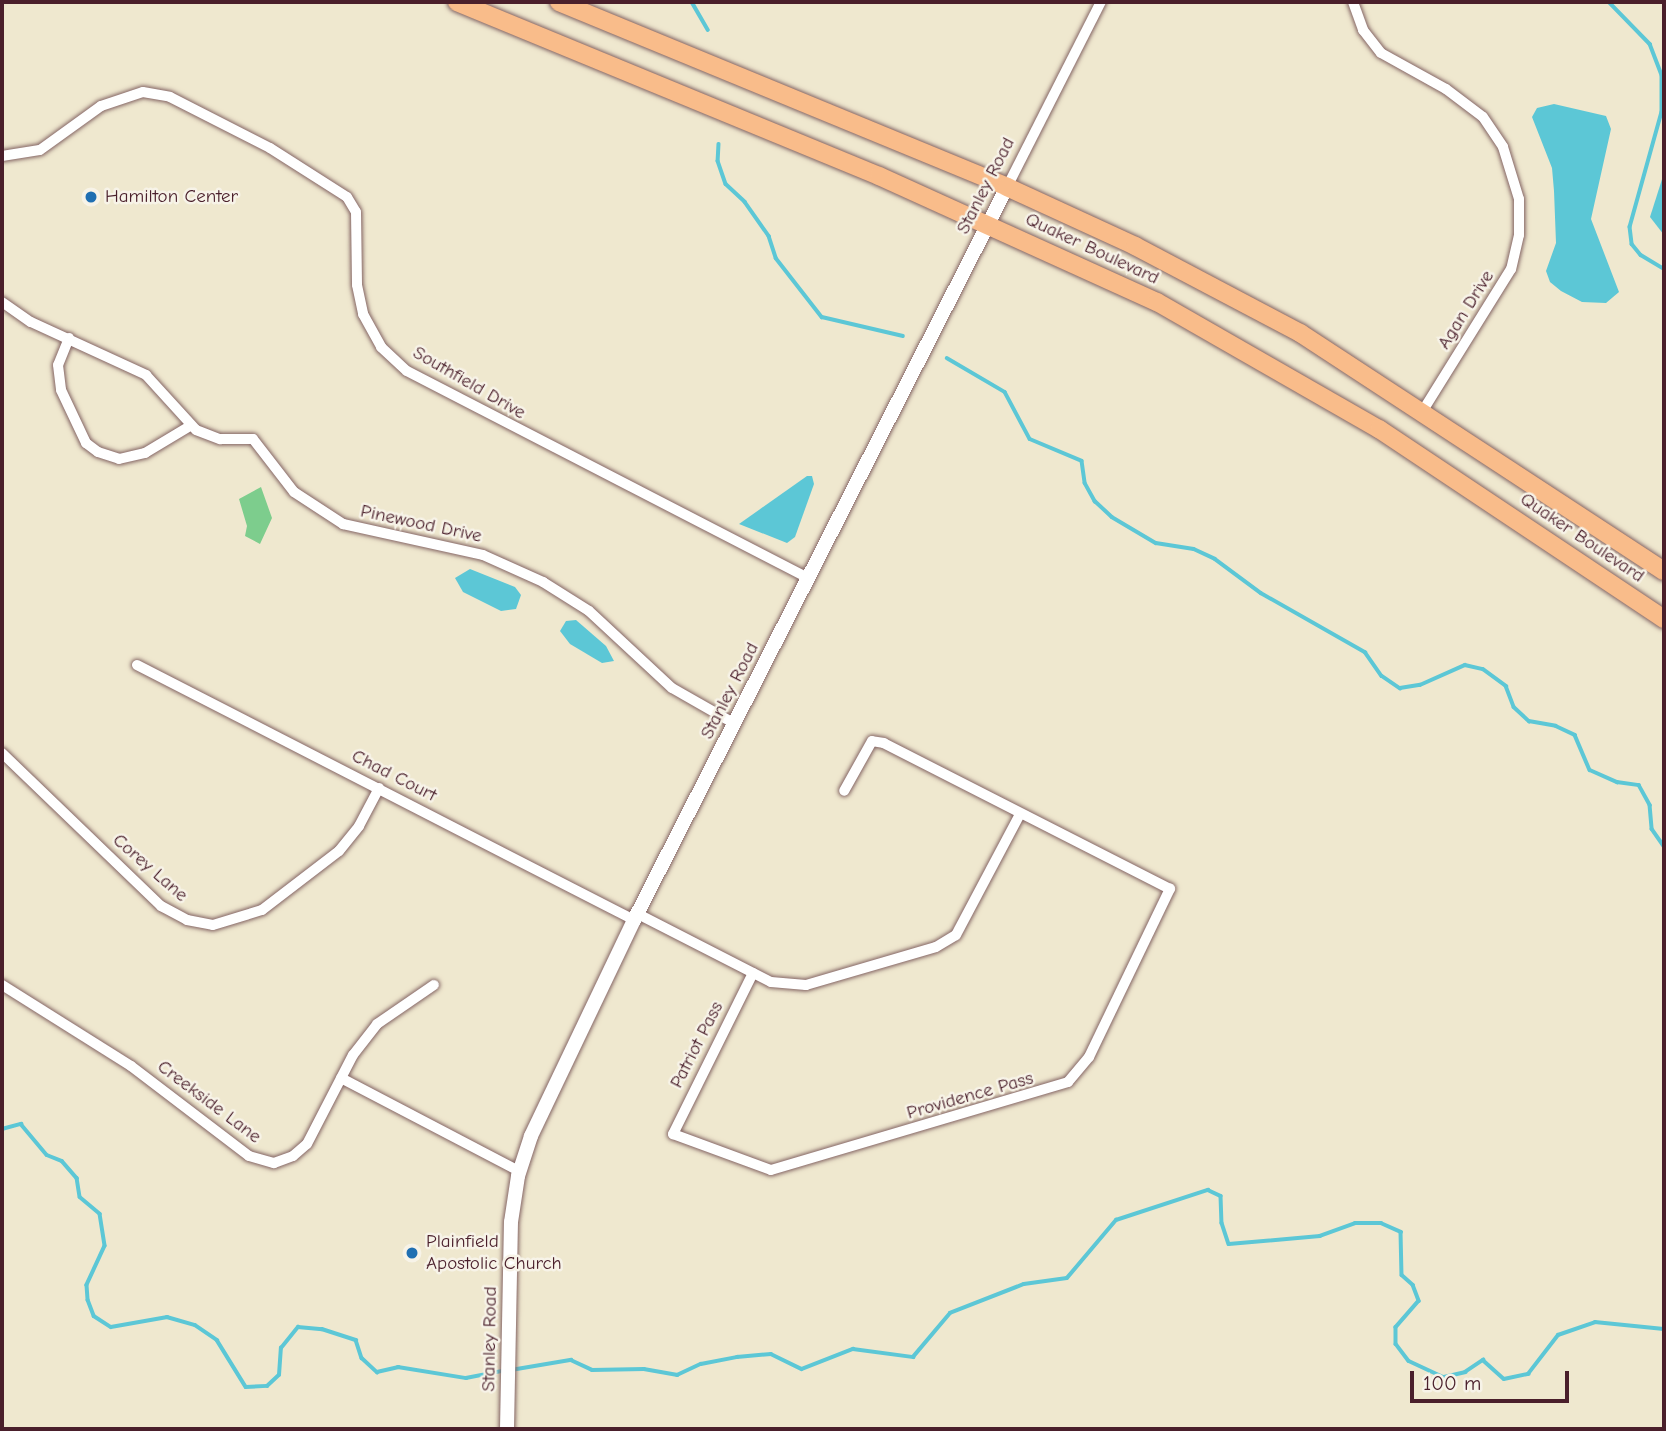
<!DOCTYPE html>
<style>
body{margin:0}
#map{position:relative;width:1666px;height:1431px;overflow:hidden;background:#efe8cf;font-family:"Comic Neue",sans-serif}
div>[style]{position:absolute}
.green>*{inset:0;background:#7dcd8d}
.water>*{inset:0;background:#5cc7d6}
.stream>*{height:3.5px;margin:-1.75px;padding:0 1.75px;transform-origin:1.75px;border-radius:1.75px;background:#5cc7d6}
.roads{filter:drop-shadow(0 0 2px #846564) drop-shadow(0 0 2px #846564)}
.minor>*{height:10px;margin:-5px;padding:0 5px;transform-origin:5px;border-radius:5px;background:#fff}
.tertiary>*{height:14px;margin:-7px;padding:0 7px;transform-origin:7px;border-radius:7px;background:#fff}
.primary>*{height:18px;margin:-9px;padding:0 9px;transform-origin:9px;border-radius:9px;background:#f9bc8a}
.dots>*{width:19px;height:19px;translate:-50% -50%;box-sizing:border-box;border:4px solid #f7f3e8;border-radius:50%}
span{translate:-50% -50%;white-space:nowrap;text-align:center;line-height:1.15;-webkit-text-stroke:5px #f7f3e8;paint-order:stroke}
.street-label{font-size:19px;color:#4a1f2b}
.poi-label{font-size:19px;color:#4a1f2b}
.left{translate:0 -50%;text-align:left}
.frame{position:absolute;inset:0;border:4px solid #4a1f2b;pointer-events:none}
.scale{position:absolute;left:1410px;top:1371px;width:159px;height:32px;box-sizing:border-box;border:4px solid #4a1f2b;border-top:0;padding-left:9px;font-size:21px;line-height:24px;white-space:nowrap;color:#4a1f2b;-webkit-text-stroke:5px #f7f3e8;paint-order:stroke}
</style>
<div id="map">
<div class="green">
<div style="clip-path:polygon(261px 487px,272px 518px,260px 544px,245px 536px,247px 526px,239px 499px)"></div>
</div>
<div class="water">
<div style="clip-path:polygon(1554px 104px,1606px 116px,1611px 129px,1591px 219px,1619px 292px,1606px 303px,1582px 302px,1561px 291px,1550px 282px,1546px 271px,1556px 243px,1554px 191px,1552px 168px,1532px 117px,1537px 108px)"></div>
<div style="clip-path:polygon(1664px 173px,1664px 235px,1650px 217px)"></div>
<div style="clip-path:polygon(807px 476px,812px 476px,814px 484px,795px 537px,787px 543px,739px 524px)"></div>
<div style="clip-path:polygon(470px 569px,515px 587px,521px 595px,516px 609px,501px 611px,463px 592px,455px 578px)"></div>
<div style="clip-path:polygon(576px 620px,606px 646px,614px 661px,602px 663px,570px 644px,560px 631px,566px 621px)"></div>
</div>
<div class="stream">
<div style="left:692px;top:2px;width:32px;rotate:60deg"></div>
<div style="left:1609px;top:2px;width:59px;rotate:45.7deg"></div>
<div style="left:1650px;top:44px;width:34px;rotate:69deg"></div>
<div style="left:1662px;top:76px;width:36px;rotate:90deg"></div>
<div style="left:1662px;top:112px;width:119px;rotate:105.5deg"></div>
<div style="left:1630px;top:227px;width:17px;rotate:83deg"></div>
<div style="left:1632px;top:244px;width:14px;rotate:51deg"></div>
<div style="left:1641px;top:255px;width:27px;rotate:31deg"></div>
<div style="left:719px;top:144px;width:17px;rotate:93deg"></div>
<div style="left:718px;top:161px;width:24px;rotate:71deg"></div>
<div style="left:726px;top:184px;width:26px;rotate:43deg"></div>
<div style="left:745px;top:202px;width:42px;rotate:54.8deg"></div>
<div style="left:769px;top:236px;width:23px;rotate:72deg"></div>
<div style="left:776px;top:258px;width:75px;rotate:52.1deg"></div>
<div style="left:822px;top:317px;width:83px;rotate:13.2deg"></div>
<div style="left:947px;top:358px;width:67px;rotate:30.4deg"></div>
<div style="left:1005px;top:392px;width:53px;rotate:62deg"></div>
<div style="left:1030px;top:439px;width:56px;rotate:22.9deg"></div>
<div style="left:1082px;top:461px;width:22px;rotate:82deg"></div>
<div style="left:1085px;top:483px;width:21px;rotate:61deg"></div>
<div style="left:1095px;top:501px;width:23px;rotate:43deg"></div>
<div style="left:1112px;top:517px;width:51px;rotate:30.6deg"></div>
<div style="left:1156px;top:543px;width:38px;rotate:9deg"></div>
<div style="left:1194px;top:549px;width:23px;rotate:25deg"></div>
<div style="left:1215px;top:559px;width:57px;rotate:36.5deg"></div>
<div style="left:1261px;top:593px;width:120px;rotate:29.6deg"></div>
<div style="left:1365px;top:652px;width:29px;rotate:55deg"></div>
<div style="left:1382px;top:676px;width:22px;rotate:34deg"></div>
<div style="left:1400px;top:688px;width:20px;rotate:-9deg"></div>
<div style="left:1420px;top:685px;width:49px;rotate:-24deg"></div>
<div style="left:1465px;top:665px;width:18px;rotate:13deg"></div>
<div style="left:1483px;top:669px;width:29px;rotate:36deg"></div>
<div style="left:1506px;top:686px;width:22px;rotate:69deg"></div>
<div style="left:1514px;top:707px;width:21px;rotate:43deg"></div>
<div style="left:1529px;top:721px;width:27px;rotate:10deg"></div>
<div style="left:1556px;top:726px;width:21px;rotate:25deg"></div>
<div style="left:1575px;top:735px;width:38px;rotate:67deg"></div>
<div style="left:1590px;top:770px;width:30px;rotate:24deg"></div>
<div style="left:1617px;top:782px;width:22px;rotate:8deg"></div>
<div style="left:1639px;top:785px;width:23px;rotate:61deg"></div>
<div style="left:1650px;top:805px;width:24px;rotate:85deg"></div>
<div style="left:1652px;top:829px;width:21px;rotate:55deg"></div>
<div style="left:2px;top:1129px;width:20px;rotate:-15deg"></div>
<div style="left:21px;top:1124px;width:40px;rotate:50deg"></div>
<div style="left:47px;top:1155px;width:16px;rotate:22deg"></div>
<div style="left:62px;top:1161px;width:23px;rotate:49deg"></div>
<div style="left:77px;top:1178px;width:19px;rotate:81deg"></div>
<div style="left:80px;top:1197px;width:26px;rotate:40deg"></div>
<div style="left:100px;top:1214px;width:32px;rotate:81deg"></div>
<div style="left:105px;top:1246px;width:43px;rotate:114.8deg"></div>
<div style="left:87px;top:1285px;width:15px;rotate:86deg"></div>
<div style="left:88px;top:1300px;width:17px;rotate:69deg"></div>
<div style="left:94px;top:1316px;width:20px;rotate:33deg"></div>
<div style="left:111px;top:1327px;width:57px;rotate:-10.1deg"></div>
<div style="left:167px;top:1317px;width:29px;rotate:16deg"></div>
<div style="left:195px;top:1325px;width:27px;rotate:34deg"></div>
<div style="left:217px;top:1340px;width:55px;rotate:58.3deg"></div>
<div style="left:246px;top:1387px;width:21px;rotate:-3deg"></div>
<div style="left:267px;top:1386px;width:16px;rotate:-43deg"></div>
<div style="left:279px;top:1375px;width:27px;rotate:-86deg"></div>
<div style="left:281px;top:1348px;width:27px;rotate:-51deg"></div>
<div style="left:298px;top:1327px;width:24px;rotate:5deg"></div>
<div style="left:322px;top:1329px;width:36px;rotate:18deg"></div>
<div style="left:356px;top:1340px;width:19px;rotate:72deg"></div>
<div style="left:362px;top:1358px;width:21px;rotate:43deg"></div>
<div style="left:377px;top:1372px;width:22px;rotate:-13deg"></div>
<div style="left:398px;top:1367px;width:69px;rotate:9.2deg"></div>
<div style="left:466px;top:1378px;width:38px;rotate:-11deg"></div>
<div style="left:511px;top:1370px;width:61px;rotate:-9.5deg"></div>
<div style="left:571px;top:1360px;width:23px;rotate:25deg"></div>
<div style="left:592px;top:1370px;width:52px;rotate:-1.1deg"></div>
<div style="left:644px;top:1369px;width:34px;rotate:10deg"></div>
<div style="left:677px;top:1375px;width:26px;rotate:-25deg"></div>
<div style="left:701px;top:1364px;width:37px;rotate:-11deg"></div>
<div style="left:737px;top:1357px;width:34px;rotate:-5deg"></div>
<div style="left:771px;top:1354px;width:34px;rotate:26deg"></div>
<div style="left:802px;top:1369px;width:55px;rotate:-21.4deg"></div>
<div style="left:853px;top:1349px;width:61px;rotate:7.6deg"></div>
<div style="left:913px;top:1357px;width:57px;rotate:-49.9deg"></div>
<div style="left:950px;top:1313px;width:79px;rotate:-21.4deg"></div>
<div style="left:1024px;top:1284px;width:43px;rotate:-7.9deg"></div>
<div style="left:1067px;top:1278px;width:76px;rotate:-49.8deg"></div>
<div style="left:1116px;top:1220px;width:97px;rotate:-18.1deg"></div>
<div style="left:1208px;top:1190px;width:14px;rotate:25deg"></div>
<div style="left:1221px;top:1196px;width:27px;rotate:88deg"></div>
<div style="left:1222px;top:1223px;width:22px;rotate:72deg"></div>
<div style="left:1229px;top:1244px;width:91px;rotate:-5deg"></div>
<div style="left:1320px;top:1236px;width:37px;rotate:-20deg"></div>
<div style="left:1355px;top:1223px;width:26px"></div>
<div style="left:1381px;top:1223px;width:22px;rotate:24deg"></div>
<div style="left:1401px;top:1232px;width:43px;rotate:88.7deg"></div>
<div style="left:1402px;top:1275px;width:15px;rotate:42deg"></div>
<div style="left:1413px;top:1285px;width:17px;rotate:69deg"></div>
<div style="left:1419px;top:1301px;width:35px;rotate:131deg"></div>
<div style="left:1396px;top:1327px;width:17px;rotate:90deg"></div>
<div style="left:1396px;top:1344px;width:21px;rotate:53deg"></div>
<div style="left:1409px;top:1361px;width:38px;rotate:25deg"></div>
<div style="left:1444px;top:1377px;width:22px;rotate:-13deg"></div>
<div style="left:1465px;top:1372px;width:22px;rotate:-34deg"></div>
<div style="left:1483px;top:1360px;width:28px;rotate:42deg"></div>
<div style="left:1504px;top:1379px;width:25px;rotate:-12deg"></div>
<div style="left:1528px;top:1374px;width:49px;rotate:-52.4deg"></div>
<div style="left:1558px;top:1335px;width:39px;rotate:-19deg"></div>
<div style="left:1595px;top:1322px;width:69px;rotate:5.8deg"></div>
</div>
<div class="roads">
<div class="minor">
<div style="left:1353px;top:2px;width:30px;rotate:70deg"></div>
<div style="left:1363px;top:30px;width:29px;rotate:52deg"></div>
<div style="left:1381px;top:53px;width:74px;rotate:29deg"></div>
<div style="left:1446px;top:89px;width:46px;rotate:37.1deg"></div>
<div style="left:1483px;top:117px;width:36px;rotate:56deg"></div>
<div style="left:1503px;top:147px;width:54px;rotate:72.9deg"></div>
<div style="left:1519px;top:199px;width:36px;rotate:90deg"></div>
<div style="left:1519px;top:235px;width:35px;rotate:103deg"></div>
<div style="left:1511px;top:269px;width:165px;rotate:121.9deg"></div>
<div style="left:2px;top:156px;width:38px;rotate:-9deg"></div>
<div style="left:40px;top:150px;width:75px;rotate:-35.8deg"></div>
<div style="left:101px;top:106px;width:44px;rotate:-18.4deg"></div>
<div style="left:143px;top:92px;width:27px;rotate:10deg"></div>
<div style="left:170px;top:97px;width:112px;rotate:27deg"></div>
<div style="left:270px;top:148px;width:91px;rotate:32.5deg"></div>
<div style="left:347px;top:197px;width:17px;rotate:59deg"></div>
<div style="left:356px;top:212px;width:73px;rotate:89.2deg"></div>
<div style="left:357px;top:285px;width:30px;rotate:78deg"></div>
<div style="left:363px;top:314px;width:38px;rotate:61deg"></div>
<div style="left:381px;top:347px;width:35px;rotate:43deg"></div>
<div style="left:407px;top:371px;width:451px;rotate:27.3deg"></div>
<div style="left:1007px;top:187px;width:208px;rotate:-63.1deg"></div>
<div style="left:2px;top:302px;width:35px;rotate:35deg"></div>
<div style="left:31px;top:322px;width:127px;rotate:24.7deg"></div>
<div style="left:146px;top:375px;width:74px;rotate:47.7deg"></div>
<div style="left:196px;top:430px;width:26px;rotate:21deg"></div>
<div style="left:220px;top:439px;width:33px"></div>
<div style="left:253px;top:439px;width:67px;rotate:52.3deg"></div>
<div style="left:294px;top:492px;width:59px;rotate:33.1deg"></div>
<div style="left:343px;top:524px;width:143px;rotate:12.5deg"></div>
<div style="left:483px;top:555px;width:66px;rotate:24.2deg"></div>
<div style="left:543px;top:582px;width:54px;rotate:32.2deg"></div>
<div style="left:589px;top:611px;width:113px;rotate:42.9deg"></div>
<div style="left:672px;top:688px;width:73px;rotate:29.7deg"></div>
<div style="left:69px;top:338px;width:29px;rotate:112deg"></div>
<div style="left:58px;top:365px;width:25px;rotate:83deg"></div>
<div style="left:61px;top:390px;width:59px;rotate:64.7deg"></div>
<div style="left:86px;top:443px;width:15px;rotate:37deg"></div>
<div style="left:98px;top:452px;width:22px;rotate:18deg"></div>
<div style="left:119px;top:459px;width:27px;rotate:-13deg"></div>
<div style="left:145px;top:453px;width:52px;rotate:-31deg"></div>
<div style="left:137px;top:665px;width:559px;rotate:27.16deg"></div>
<div style="left:2px;top:753px;width:221px;rotate:43.9deg"></div>
<div style="left:161px;top:906px;width:30px;rotate:28deg"></div>
<div style="left:187px;top:920px;width:26px;rotate:11deg"></div>
<div style="left:213px;top:925px;width:51px;rotate:-17deg"></div>
<div style="left:262px;top:910px;width:97px;rotate:-37.5deg"></div>
<div style="left:339px;top:851px;width:32px;rotate:-51deg"></div>
<div style="left:359px;top:826px;width:43px;rotate:-62.2deg"></div>
<div style="left:638px;top:914px;width:149px;rotate:27.1deg"></div>
<div style="left:771px;top:982px;width:35px;rotate:5deg"></div>
<div style="left:806px;top:985px;width:135px;rotate:-16.3deg"></div>
<div style="left:936px;top:947px;width:23px;rotate:-31deg"></div>
<div style="left:956px;top:935px;width:137px;rotate:-62.1deg"></div>
<div style="left:753px;top:973px;width:180px;rotate:116.4deg"></div>
<div style="left:673px;top:1134px;width:104px;rotate:20.2deg"></div>
<div style="left:771px;top:1170px;width:310px;rotate:-16.5deg"></div>
<div style="left:1068px;top:1082px;width:33px;rotate:-50deg"></div>
<div style="left:1089px;top:1057px;width:187px;rotate:-64.3deg"></div>
<div style="left:1170px;top:889px;width:321px;rotate:-153deg"></div>
<div style="left:884px;top:743px;width:12px;rotate:-171deg"></div>
<div style="left:872px;top:741px;width:57px;rotate:119.2deg"></div>
<div style="left:2px;top:985px;width:152px;rotate:32.1deg"></div>
<div style="left:131px;top:1066px;width:148px;rotate:37.3deg"></div>
<div style="left:249px;top:1156px;width:26px;rotate:16deg"></div>
<div style="left:274px;top:1163px;width:20px;rotate:-20deg"></div>
<div style="left:293px;top:1156px;width:18px;rotate:-41deg"></div>
<div style="left:307px;top:1144px;width:100px;rotate:-62.7deg"></div>
<div style="left:353px;top:1055px;width:39px;rotate:-52deg"></div>
<div style="left:377px;top:1024px;width:69px;rotate:-34.4deg"></div>
<div style="left:341px;top:1078px;width:201px;rotate:27.6deg"></div>
</div>
<div class="tertiary">
<div style="left:507px;top:1429px;width:207px;rotate:-88.9deg"></div>
<div style="left:511px;top:1222px;width:47px;rotate:-81.3deg"></div>
<div style="left:518px;top:1176px;width:42px;rotate:-72deg"></div>
<div style="left:531px;top:1136px;width:239px;rotate:-64.5deg"></div>
<div style="left:634px;top:920px;width:822px;rotate:-63.03deg"></div>
</div>
<div class="primary">
<div style="left:457px;top:2px;width:456px;rotate:22.4deg"></div>
<div style="left:879px;top:176px;width:305px;rotate:24.4deg"></div>
<div style="left:1157px;top:302px;width:256px;rotate:29.8deg"></div>
<div style="left:1379px;top:429px;width:343px;rotate:33.7deg"></div>
<div style="left:559px;top:2px;width:485px;rotate:22.4deg"></div>
<div style="left:1007px;top:187px;width:141px;rotate:24.7deg"></div>
<div style="left:1135px;top:246px;width:187px;rotate:27.8deg"></div>
<div style="left:1300px;top:333px;width:435px;rotate:33.2deg"></div>
</div>
</div>
<div class="dots">
<div style="left:91px;top:197px;background:#1f6fb2"></div>
<div style="left:412px;top:1253px;background:#1f6fb2"></div>
</div>
<div class="street-label">
<span style="left:986px;top:186px;rotate:-63deg">Stanley Road</span>
<span style="left:1092px;top:249px;rotate:25deg">Quaker Boulevard</span>
<span style="left:1466px;top:310px;rotate:-58deg">Agan Drive</span>
<span style="left:469px;top:383px;rotate:30deg">Southfield Drive</span>
<span style="left:421px;top:524px;rotate:12deg">Pinewood Drive</span>
<span style="left:1582px;top:538px;rotate:34deg">Quaker Boulevard</span>
<span style="left:730px;top:691px;rotate:-63deg">Stanley Road</span>
<span style="left:394px;top:776px;rotate:27deg">Chad Court</span>
<span style="left:150px;top:868px;rotate:41deg">Corey Lane</span>
<span style="left:697px;top:1045px;rotate:-63deg">Patriot Pass</span>
<span style="left:970px;top:1096px;rotate:-16deg">Providence Pass</span>
<span style="left:209px;top:1102px;rotate:37deg">Creekside Lane</span>
<span style="left:490px;top:1339px;rotate:-89deg">Stanley Road</span>
</div>
<div class="poi-label">
<span class="left" style="left:105px;top:197px">Hamilton Center</span>
<span class="left" style="left:426px;top:1253px">Plainfield<br>Apostolic Church</span>
</div>
<div class="frame"></div>
<div class="scale">100 m</div>
</div>
